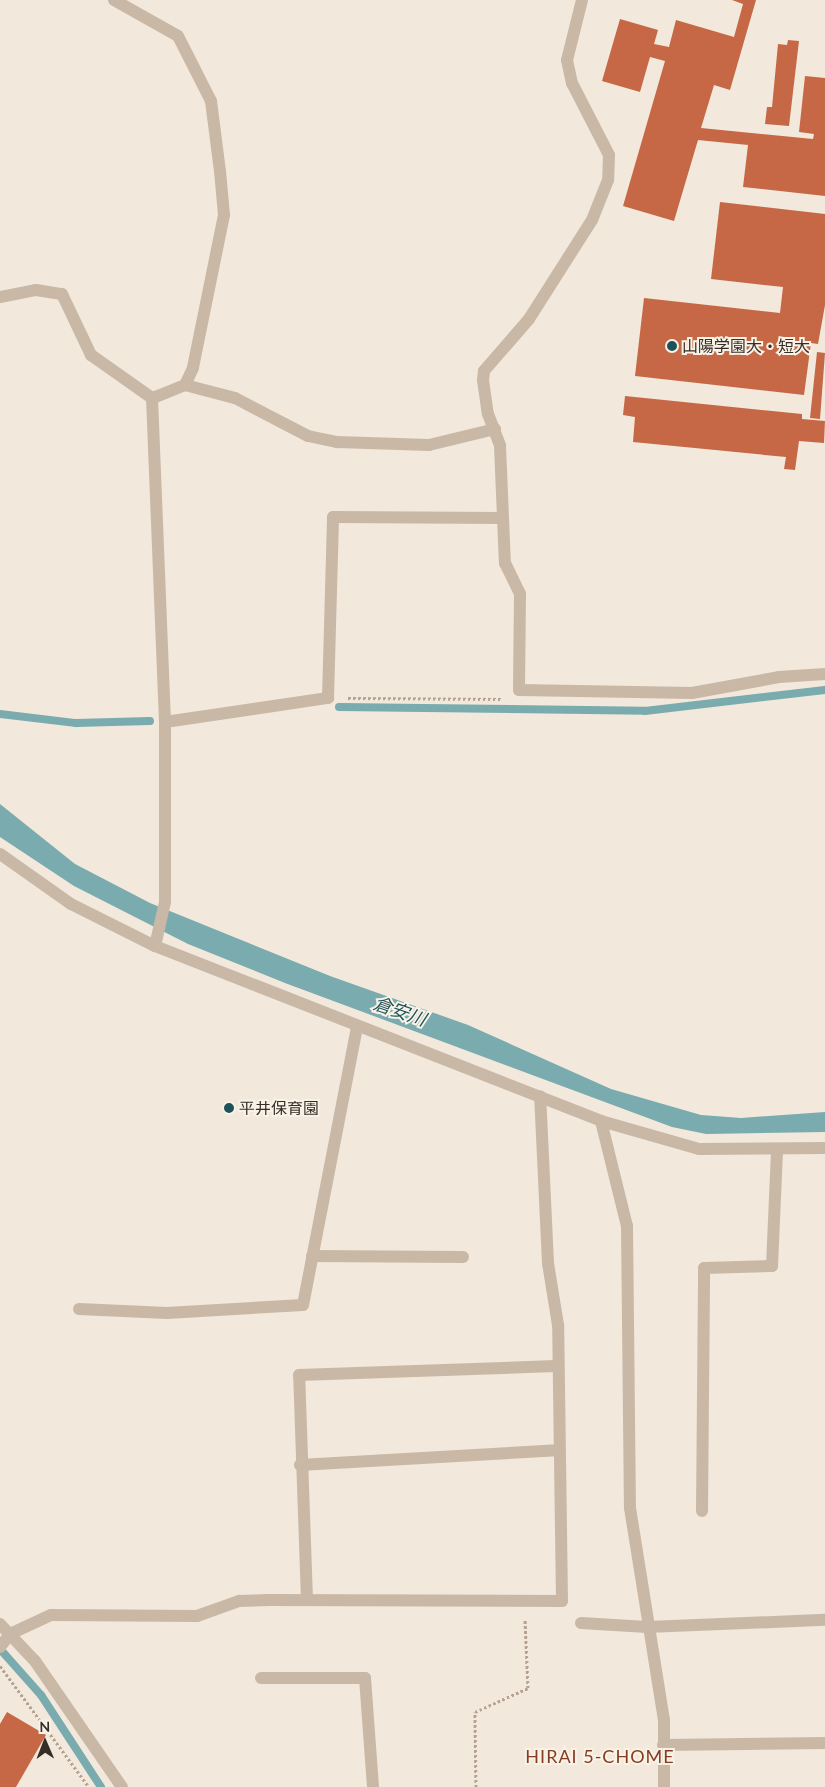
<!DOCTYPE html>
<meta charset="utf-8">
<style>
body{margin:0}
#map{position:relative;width:825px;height:1787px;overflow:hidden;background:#f2e8db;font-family:Lato,"Noto Sans JP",sans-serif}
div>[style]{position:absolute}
.water>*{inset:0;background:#7aabaf}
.stream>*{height:8px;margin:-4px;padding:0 4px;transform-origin:4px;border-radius:4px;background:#7aabaf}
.building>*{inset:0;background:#c66845}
.path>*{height:3px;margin-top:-1.5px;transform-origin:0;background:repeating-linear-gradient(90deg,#b6a291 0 2.5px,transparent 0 5px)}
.street>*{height:12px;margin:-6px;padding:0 6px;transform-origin:6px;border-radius:6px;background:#cab8a7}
.dots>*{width:14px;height:14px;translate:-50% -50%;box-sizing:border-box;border:2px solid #f9f2e7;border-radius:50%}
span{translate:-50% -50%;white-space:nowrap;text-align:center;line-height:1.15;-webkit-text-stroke:4px #f9f2e7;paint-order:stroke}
.poi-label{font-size:16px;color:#362d27}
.left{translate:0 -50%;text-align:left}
.water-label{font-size:18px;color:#1d5258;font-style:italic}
.neighbourhood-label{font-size:18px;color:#853c21;letter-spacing:1px}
.north{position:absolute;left:20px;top:1717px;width:50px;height:50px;-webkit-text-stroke:4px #f9f2e7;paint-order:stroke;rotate:359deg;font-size:14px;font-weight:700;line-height:20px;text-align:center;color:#362d27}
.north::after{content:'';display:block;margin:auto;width:18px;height:22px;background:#362d27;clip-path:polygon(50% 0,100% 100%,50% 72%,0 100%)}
</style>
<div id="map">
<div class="water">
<div style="clip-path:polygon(0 804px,75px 864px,150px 903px,330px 976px,468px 1025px,611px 1089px,701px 1115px,741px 1118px,825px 1112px,825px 1132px,706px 1134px,672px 1127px,285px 983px,188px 944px,74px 886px,0 837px)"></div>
</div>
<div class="stream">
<div style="left:339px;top:707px;width:306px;rotate:0.7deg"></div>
<div style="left:645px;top:711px;width:181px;rotate:-6.7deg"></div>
<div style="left:0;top:714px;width:77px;rotate:6.8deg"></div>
<div style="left:76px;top:723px;width:74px;rotate:-1.5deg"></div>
<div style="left:0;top:1649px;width:62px;rotate:48.3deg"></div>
<div style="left:41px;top:1695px;width:110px;rotate:56.9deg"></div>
</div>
<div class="building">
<div style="clip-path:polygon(732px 0,756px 0,730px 90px,714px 85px,701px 128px,813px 139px,814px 134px,799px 132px,805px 76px,825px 78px,825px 196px,743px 187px,748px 145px,698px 140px,674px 221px,623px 206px,665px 61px,650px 57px,640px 92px,602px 81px,620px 19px,658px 30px,654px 44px,669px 47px,676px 20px,734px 37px,743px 4px)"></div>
<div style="clip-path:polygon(788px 40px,799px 41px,789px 126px,765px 124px,767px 107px,772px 107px,778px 44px,787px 45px)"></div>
<div style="clip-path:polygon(720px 202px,825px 214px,825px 305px,818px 344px,811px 343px,804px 395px,635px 376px,644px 298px,780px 313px,783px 287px,711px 279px)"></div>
<div style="clip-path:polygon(817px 352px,825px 353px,820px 419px,810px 418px)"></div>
<div style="clip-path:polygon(625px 396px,802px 414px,802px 419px,825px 421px,824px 443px,799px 441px,795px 470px,784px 469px,786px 457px,633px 442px,635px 417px,623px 415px)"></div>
<div style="clip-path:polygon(7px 1712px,46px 1735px,16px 1787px,0 1787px,0 1724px)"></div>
</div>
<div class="path">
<div style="left:348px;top:698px;width:154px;rotate:0.4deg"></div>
<div style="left:0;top:1666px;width:150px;rotate:53.7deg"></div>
<div style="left:476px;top:1787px;width:75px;rotate:-90.8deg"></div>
<div style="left:475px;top:1712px;width:58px;rotate:-24.4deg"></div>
<div style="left:528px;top:1688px;width:69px;rotate:-92.5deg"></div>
</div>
<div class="street">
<div style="left:114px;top:0;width:73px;rotate:29.4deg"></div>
<div style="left:178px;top:36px;width:73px;rotate:63.1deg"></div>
<div style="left:211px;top:101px;width:71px;rotate:82.7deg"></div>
<div style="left:220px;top:171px;width:44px;rotate:84.8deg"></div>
<div style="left:224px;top:215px;width:156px;rotate:101.5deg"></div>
<div style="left:193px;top:368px;width:19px;rotate:115deg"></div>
<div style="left:185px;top:385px;width:35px;rotate:158deg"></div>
<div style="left:582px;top:0;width:62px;rotate:104deg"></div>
<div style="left:567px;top:60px;width:24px;rotate:78deg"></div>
<div style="left:572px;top:83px;width:81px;rotate:62.8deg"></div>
<div style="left:609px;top:155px;width:25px;rotate:92deg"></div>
<div style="left:608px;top:180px;width:43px;rotate:111.8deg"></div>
<div style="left:592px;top:220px;width:117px;rotate:122.5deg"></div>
<div style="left:529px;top:319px;width:69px;rotate:130.9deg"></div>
<div style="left:484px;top:371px;width:9px;rotate:96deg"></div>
<div style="left:483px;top:380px;width:34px;rotate:82deg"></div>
<div style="left:488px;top:414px;width:34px;rotate:69deg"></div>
<div style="left:500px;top:446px;width:117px;rotate:87.6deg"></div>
<div style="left:505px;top:563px;width:34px;rotate:64deg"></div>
<div style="left:520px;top:594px;width:96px;rotate:90.6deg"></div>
<div style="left:519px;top:690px;width:173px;rotate:1deg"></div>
<div style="left:692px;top:693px;width:88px;rotate:-10.4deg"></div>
<div style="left:779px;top:677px;width:46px;rotate:-3.7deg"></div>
<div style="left:0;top:297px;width:37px;rotate:-11deg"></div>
<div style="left:36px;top:290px;width:26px;rotate:9deg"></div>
<div style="left:62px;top:294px;width:68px;rotate:64.6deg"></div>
<div style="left:91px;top:355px;width:75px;rotate:35.2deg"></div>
<div style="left:185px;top:385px;width:52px;rotate:14.6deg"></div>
<div style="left:235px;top:398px;width:82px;rotate:27.5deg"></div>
<div style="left:308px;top:436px;width:30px;rotate:12deg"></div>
<div style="left:337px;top:442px;width:92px;rotate:1.9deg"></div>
<div style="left:429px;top:445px;width:68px;rotate:-13.6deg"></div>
<div style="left:152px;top:398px;width:324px;rotate:87.7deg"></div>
<div style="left:165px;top:722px;width:180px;rotate:90deg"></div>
<div style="left:165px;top:902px;width:45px;rotate:102.8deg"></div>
<div style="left:165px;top:722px;width:165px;rotate:-8.4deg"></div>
<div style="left:328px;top:698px;width:181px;rotate:-88.4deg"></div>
<div style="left:333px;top:517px;width:169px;rotate:0.3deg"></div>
<div style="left:0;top:854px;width:87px;rotate:35.2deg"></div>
<div style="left:71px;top:904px;width:94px;rotate:26.6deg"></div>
<div style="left:155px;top:946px;width:479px;rotate:21.4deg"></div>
<div style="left:601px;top:1121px;width:102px;rotate:15.9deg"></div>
<div style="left:699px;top:1149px;width:126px;rotate:-0.5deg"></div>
<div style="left:601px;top:1121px;width:108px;rotate:76.1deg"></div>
<div style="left:627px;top:1226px;width:282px;rotate:89.4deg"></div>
<div style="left:630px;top:1508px;width:216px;rotate:80.9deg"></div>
<div style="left:664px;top:1721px;width:66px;rotate:90deg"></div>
<div style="left:312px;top:1256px;width:151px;rotate:0.4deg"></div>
<div style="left:79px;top:1309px;width:88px;rotate:2.6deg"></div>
<div style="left:167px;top:1313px;width:136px;rotate:-3.4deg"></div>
<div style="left:303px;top:1305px;width:282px;rotate:-79deg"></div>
<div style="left:300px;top:1465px;width:257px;rotate:-3.3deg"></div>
<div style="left:702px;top:1511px;width:243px;rotate:-89.5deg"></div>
<div style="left:704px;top:1268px;width:68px;rotate:-1.7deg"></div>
<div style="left:772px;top:1266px;width:115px;rotate:-87.5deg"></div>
<div style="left:307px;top:1600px;width:225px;rotate:-92deg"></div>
<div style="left:299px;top:1375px;width:256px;rotate:-2deg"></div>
<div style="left:581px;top:1623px;width:66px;rotate:3.5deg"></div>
<div style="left:647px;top:1627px;width:178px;rotate:-2.3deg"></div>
<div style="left:0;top:1624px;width:51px;rotate:46.6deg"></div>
<div style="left:35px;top:1661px;width:153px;rotate:55.4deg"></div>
<div style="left:0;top:1647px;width:16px;rotate:-52deg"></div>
<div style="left:10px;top:1634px;width:45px;rotate:-24.9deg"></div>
<div style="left:51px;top:1615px;width:146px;rotate:0.4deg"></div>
<div style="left:197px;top:1616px;width:45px;rotate:-19.7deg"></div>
<div style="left:239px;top:1601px;width:30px;rotate:-2deg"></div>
<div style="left:269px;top:1600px;width:293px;rotate:0.2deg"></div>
<div style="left:562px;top:1601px;width:276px;rotate:-90.8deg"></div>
<div style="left:558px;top:1325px;width:63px;rotate:-99.2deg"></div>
<div style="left:548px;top:1263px;width:167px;rotate:-92.7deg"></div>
<div style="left:261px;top:1678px;width:104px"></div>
<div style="left:365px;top:1678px;width:109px;rotate:85.8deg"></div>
<div style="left:663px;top:1745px;width:162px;rotate:-0.7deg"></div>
</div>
<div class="dots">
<div style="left:672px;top:346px;background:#1d5258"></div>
<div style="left:229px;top:1108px;background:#1d5258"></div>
</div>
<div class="poi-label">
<span class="left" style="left:682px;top:346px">山陽学園大・短大</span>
<span class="left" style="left:239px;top:1108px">平井保育園</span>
</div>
<div class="water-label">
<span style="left:400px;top:1011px;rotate:19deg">倉安川</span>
</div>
<div class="neighbourhood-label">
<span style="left:600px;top:1756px">HIRAI 5-CHOME</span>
</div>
<div class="north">N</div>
</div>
